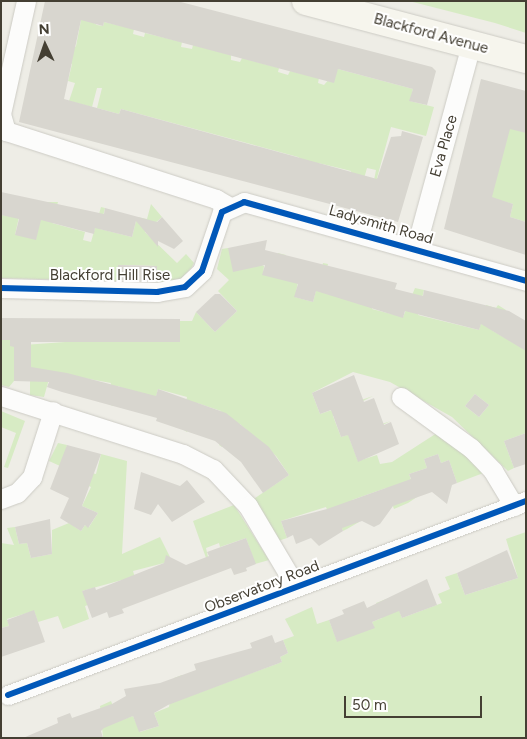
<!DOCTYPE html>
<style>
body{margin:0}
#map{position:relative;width:527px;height:739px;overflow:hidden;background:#eeede6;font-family:Figtree,sans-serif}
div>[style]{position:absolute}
.green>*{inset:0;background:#d7ebc4}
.building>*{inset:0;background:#d8d6cf}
.roads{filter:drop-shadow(0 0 1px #cccbc4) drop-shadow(0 0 1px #cccbc4)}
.street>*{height:19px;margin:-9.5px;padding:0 9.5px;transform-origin:9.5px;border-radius:9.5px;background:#fcfcfb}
.secondary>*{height:28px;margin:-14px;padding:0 14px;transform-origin:14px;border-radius:14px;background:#f6f5ed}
.cycleway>*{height:6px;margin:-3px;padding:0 3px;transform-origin:3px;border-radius:3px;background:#0057b8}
span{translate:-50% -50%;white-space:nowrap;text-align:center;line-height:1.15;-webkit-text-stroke:4px #fff;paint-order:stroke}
.street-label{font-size:15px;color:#443f33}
.frame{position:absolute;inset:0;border:2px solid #443f33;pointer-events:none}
.north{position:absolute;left:20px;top:20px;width:50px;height:50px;-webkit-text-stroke:4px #fff;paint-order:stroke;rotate:357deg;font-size:14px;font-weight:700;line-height:20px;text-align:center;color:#443f33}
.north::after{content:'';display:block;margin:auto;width:18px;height:22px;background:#443f33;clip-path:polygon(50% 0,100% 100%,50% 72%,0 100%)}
.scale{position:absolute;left:344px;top:696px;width:138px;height:22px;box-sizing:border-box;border:2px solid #443f33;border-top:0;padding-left:6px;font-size:15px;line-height:18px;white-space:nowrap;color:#443f33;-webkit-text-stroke:4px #fff;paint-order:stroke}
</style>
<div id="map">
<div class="green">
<div style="clip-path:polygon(409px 1px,526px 1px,526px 33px,495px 23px)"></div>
<div style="clip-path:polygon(82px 15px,97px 25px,103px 26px,104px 22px,134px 29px,133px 34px,144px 37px,145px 33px,182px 42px,181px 47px,187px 48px,192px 49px,193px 45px,231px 55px,231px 60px,240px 62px,242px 58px,279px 68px,278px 72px,288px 75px,290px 71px,319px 78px,318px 83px,324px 85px,338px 69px,413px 89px,410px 101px,434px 107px,426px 136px,391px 127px,377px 178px,383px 180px,373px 185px,376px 170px,367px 168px,363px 182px,349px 178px,351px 171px,335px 167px,318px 163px,316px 169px,298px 157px,121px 109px,119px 114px,97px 108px,102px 88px,97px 88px,92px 107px,69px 101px,75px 83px,68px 81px,72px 64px,64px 62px,76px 46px)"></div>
<div style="clip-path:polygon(509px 121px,526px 133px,526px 222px,510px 217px,513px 204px,471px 192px)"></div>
<div style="clip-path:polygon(45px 202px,58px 202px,52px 223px,85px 232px,83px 240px,91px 242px,101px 207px,105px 208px,100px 229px,132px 237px,137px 217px,147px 219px,151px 204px,162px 217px,145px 232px,177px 263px,186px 254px,194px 263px,192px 267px,180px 280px,168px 283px,157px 282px,157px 266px,126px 265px,118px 265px,117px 281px,1px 278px,1px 215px,19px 217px,15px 235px)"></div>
<div style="clip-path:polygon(evenodd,228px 248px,264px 266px,263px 275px,278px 253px,286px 255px,280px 278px,298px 282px,295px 297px,313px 302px,323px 263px,328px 264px,327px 268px,378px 284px,372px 309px,403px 317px,415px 288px,424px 290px,418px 315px,479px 330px,486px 305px,496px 308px,498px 305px,506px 310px,493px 331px,526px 350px,526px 433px,504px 441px,514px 468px,508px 471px,452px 417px,390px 382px,353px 372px,312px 393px,320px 414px,373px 396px,333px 416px,341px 437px,391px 421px,350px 440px,358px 461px,377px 455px,380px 464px,392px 462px,440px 431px,486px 472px,457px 483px,449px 460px,441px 463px,438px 454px,424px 459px,427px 468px,409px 474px,417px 497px,408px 503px,394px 509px,386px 488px,352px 500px,359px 522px,347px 529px,343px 531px,336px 512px,329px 515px,326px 507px,281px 521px,287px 538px,278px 541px,252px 500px,289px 475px,276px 456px,240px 424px,222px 447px,219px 445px,225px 433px,221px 411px,197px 403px,187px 432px,179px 427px,187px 397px,158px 389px,155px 401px,118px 386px,113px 406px,106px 403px,111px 383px,51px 372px,44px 397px,30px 395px,30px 366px,14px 366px,14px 381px,9px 387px,1px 385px,1px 340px,10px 340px,10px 346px,65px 342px,107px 320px,107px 342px,180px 342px,180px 321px,192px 321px,196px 312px,215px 332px,237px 311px,218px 291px,229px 280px,217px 269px,222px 249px,228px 248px,475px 394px,489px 405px,479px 417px,465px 406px,475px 394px)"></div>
<div style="clip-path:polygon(1px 411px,25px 421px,8px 468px,4px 467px,16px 433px,1px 427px)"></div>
<div style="clip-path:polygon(58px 443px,67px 445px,62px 465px,96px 474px,101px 454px,127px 461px,122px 554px,160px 537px,170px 557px,164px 563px,133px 571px,142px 601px,122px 580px,82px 591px,91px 604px,85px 606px,89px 619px,63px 629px,58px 616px,38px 622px,34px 611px,7px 619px,9px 626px,1px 628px,1px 543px,14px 545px,7px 528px,15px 527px,19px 544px,27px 543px,31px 558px,52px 554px,52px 530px,69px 523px,81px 531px,85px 525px,89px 527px,98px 513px,82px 506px,91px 487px,58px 472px,60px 466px,49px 461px)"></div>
<div style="clip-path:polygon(234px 505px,269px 560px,255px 564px,246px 538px,220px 547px,219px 543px,206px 548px,212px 575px,193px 521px)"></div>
<div style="clip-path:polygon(526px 532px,526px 738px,103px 738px,100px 706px,111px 701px,119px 721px,133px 716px,140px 732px,159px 726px,154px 713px,169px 707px,174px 678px,182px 675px,190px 696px,282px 662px,280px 657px,288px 653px,283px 640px,294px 636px,285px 619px,312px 607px,317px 624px,329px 620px,337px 641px,374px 627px,372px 622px,382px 618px,376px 603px,394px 596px,402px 618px,442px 603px,438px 594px,450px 589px,445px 577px,457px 573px,465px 595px,518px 578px,506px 539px)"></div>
</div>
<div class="building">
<div style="clip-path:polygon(45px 1px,177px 1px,432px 67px,436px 71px,427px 105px,409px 101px,413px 89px,338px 69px,334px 83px,104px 22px,103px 26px,81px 20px,64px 99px,119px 114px,121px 109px,377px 179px,391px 137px,401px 136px,402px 131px,423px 137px,398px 222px,19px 122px)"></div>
<div style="clip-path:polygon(481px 79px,526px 91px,526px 133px,510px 129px,492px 197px,513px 204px,510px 217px,526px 222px,526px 255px,444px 229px)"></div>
<div style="clip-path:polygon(1px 192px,104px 214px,105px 208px,157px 222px,162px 217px,183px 241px,174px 249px,158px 241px,158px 247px,136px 221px,132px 237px,95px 228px,94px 234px,41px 220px,36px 240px,15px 235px,19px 219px,1px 215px)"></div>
<div style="clip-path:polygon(267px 240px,265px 250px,397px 283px,395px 289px,423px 296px,424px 290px,509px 311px,526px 321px,526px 351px,481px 324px,479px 330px,405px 311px,403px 318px,316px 291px,313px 302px,294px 297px,298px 284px,262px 275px,265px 265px,233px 272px,228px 248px)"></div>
<div style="clip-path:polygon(118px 265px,157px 266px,157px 281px,117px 280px)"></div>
<div style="clip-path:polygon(215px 294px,220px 294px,237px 311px,215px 332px,196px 312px)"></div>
<div style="clip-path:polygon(1px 318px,180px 319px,180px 342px,31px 342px,31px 367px,67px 373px,156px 396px,158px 389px,226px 413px,269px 447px,289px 475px,263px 493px,241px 462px,215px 441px,156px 421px,157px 418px,62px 392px,47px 387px,49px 382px,14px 381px,14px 347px,10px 346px,10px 340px,1px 340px)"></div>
<div style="clip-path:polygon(354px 375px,364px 402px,374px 398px,384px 425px,391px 422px,399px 444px,358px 462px,348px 435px,341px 437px,331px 410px,320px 414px,312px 393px)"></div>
<div style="clip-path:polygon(475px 394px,489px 405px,479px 417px,465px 406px)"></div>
<div style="clip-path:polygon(526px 433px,526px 464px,514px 468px,504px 441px)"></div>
<div style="clip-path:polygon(67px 445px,101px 454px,82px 506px,98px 513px,88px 528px,85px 525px,81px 531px,60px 518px,69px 498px,50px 489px)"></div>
<div style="clip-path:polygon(438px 454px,441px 463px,449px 460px,457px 483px,452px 485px,447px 504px,432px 492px,393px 506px,380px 524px,374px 527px,362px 521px,342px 528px,343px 531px,319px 546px,311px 538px,296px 544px,293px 535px,287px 538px,281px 521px,327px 509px,411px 479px,409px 474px,427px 468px,424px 459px)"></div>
<div style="clip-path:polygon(141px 472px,180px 486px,187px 480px,205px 502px,172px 522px,158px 504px,151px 515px,134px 509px)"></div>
<div style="clip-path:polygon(50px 519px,52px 554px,31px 558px,27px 543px,19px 544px,15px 527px)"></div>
<div style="clip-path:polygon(246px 538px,256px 564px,246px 568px,247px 571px,234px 575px,231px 568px,122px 609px,124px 613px,109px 618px,107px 612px,92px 618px,82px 591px,95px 587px,96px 590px,164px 563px,166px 555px,186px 565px,209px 556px,207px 552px)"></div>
<div style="clip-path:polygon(507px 550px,518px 578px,465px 595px,457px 573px)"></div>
<div style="clip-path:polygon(427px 579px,437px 605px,402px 618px,399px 611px,372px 622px,375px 628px,337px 642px,329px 620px,344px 614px,342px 610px,364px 601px,367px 608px)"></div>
<div style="clip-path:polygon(34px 610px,45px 642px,1px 657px,1px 628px,9px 626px,7px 620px)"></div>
<div style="clip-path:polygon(272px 635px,275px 643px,283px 640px,288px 653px,280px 657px,282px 662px,168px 705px,154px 713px,159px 726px,139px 732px,133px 716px,104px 728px,101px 731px,103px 738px,23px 738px,58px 723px,57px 718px,70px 713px,72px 718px,112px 704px,126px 696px,124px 689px,160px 683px,196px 670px,194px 664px,252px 648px,250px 643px)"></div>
</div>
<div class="roads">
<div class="street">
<div style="left:26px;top:1px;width:116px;rotate:102.5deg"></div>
<div style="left:1px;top:114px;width:18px;rotate:74deg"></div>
<div style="left:6px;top:131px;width:221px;rotate:17.9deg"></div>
<div style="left:216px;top:199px;width:14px;rotate:30deg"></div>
<div style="left:416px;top:247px;width:209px;rotate:-74.8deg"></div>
<div style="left:1px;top:288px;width:156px;rotate:1.5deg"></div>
<div style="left:157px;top:292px;width:28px;rotate:-10deg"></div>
<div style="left:185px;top:287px;width:23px;rotate:-43deg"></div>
<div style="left:202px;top:271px;width:62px;rotate:-71.3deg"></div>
<div style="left:222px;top:212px;width:24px;rotate:-24deg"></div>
<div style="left:244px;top:202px;width:293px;rotate:15.6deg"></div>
<div style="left:1px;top:396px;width:191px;rotate:17.7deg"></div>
<div style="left:183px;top:454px;width:34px;rotate:27deg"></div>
<div style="left:213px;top:469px;width:51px;rotate:46.6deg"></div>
<div style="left:248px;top:506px;width:94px;rotate:59.3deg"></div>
<div style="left:401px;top:397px;width:87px;rotate:36.1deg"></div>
<div style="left:471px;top:448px;width:32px;rotate:46deg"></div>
<div style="left:493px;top:471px;width:41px;rotate:59deg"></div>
<div style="left:1px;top:499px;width:17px;rotate:-21deg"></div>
<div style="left:17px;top:493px;width:22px;rotate:-47deg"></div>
<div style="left:32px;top:477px;width:69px;rotate:-72.3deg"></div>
<div style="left:8px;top:695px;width:553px;rotate:-20.53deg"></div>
</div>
<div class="secondary">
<div style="left:306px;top:1px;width:228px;rotate:14.8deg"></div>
</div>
</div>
<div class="cycleway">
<div style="left:1px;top:288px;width:156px;rotate:1.5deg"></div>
<div style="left:157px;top:292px;width:28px;rotate:-10deg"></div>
<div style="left:185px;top:287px;width:23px;rotate:-43deg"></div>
<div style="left:202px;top:271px;width:62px;rotate:-71.3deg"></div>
<div style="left:222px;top:212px;width:24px;rotate:-24deg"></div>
<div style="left:244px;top:202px;width:293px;rotate:15.6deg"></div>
<div style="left:8px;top:695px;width:553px;rotate:-20.53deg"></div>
</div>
<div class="street-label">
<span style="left:431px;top:34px;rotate:15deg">Blackford Avenue</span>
<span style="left:444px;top:146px;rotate:-74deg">Eva Place</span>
<span style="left:381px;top:225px;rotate:16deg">Ladysmith Road</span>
<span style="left:110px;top:276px">Blackford Hill Rise</span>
<span style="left:262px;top:587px;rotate:-21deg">Observatory Road</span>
</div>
<div class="frame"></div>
<div class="north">N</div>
<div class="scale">50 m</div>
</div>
